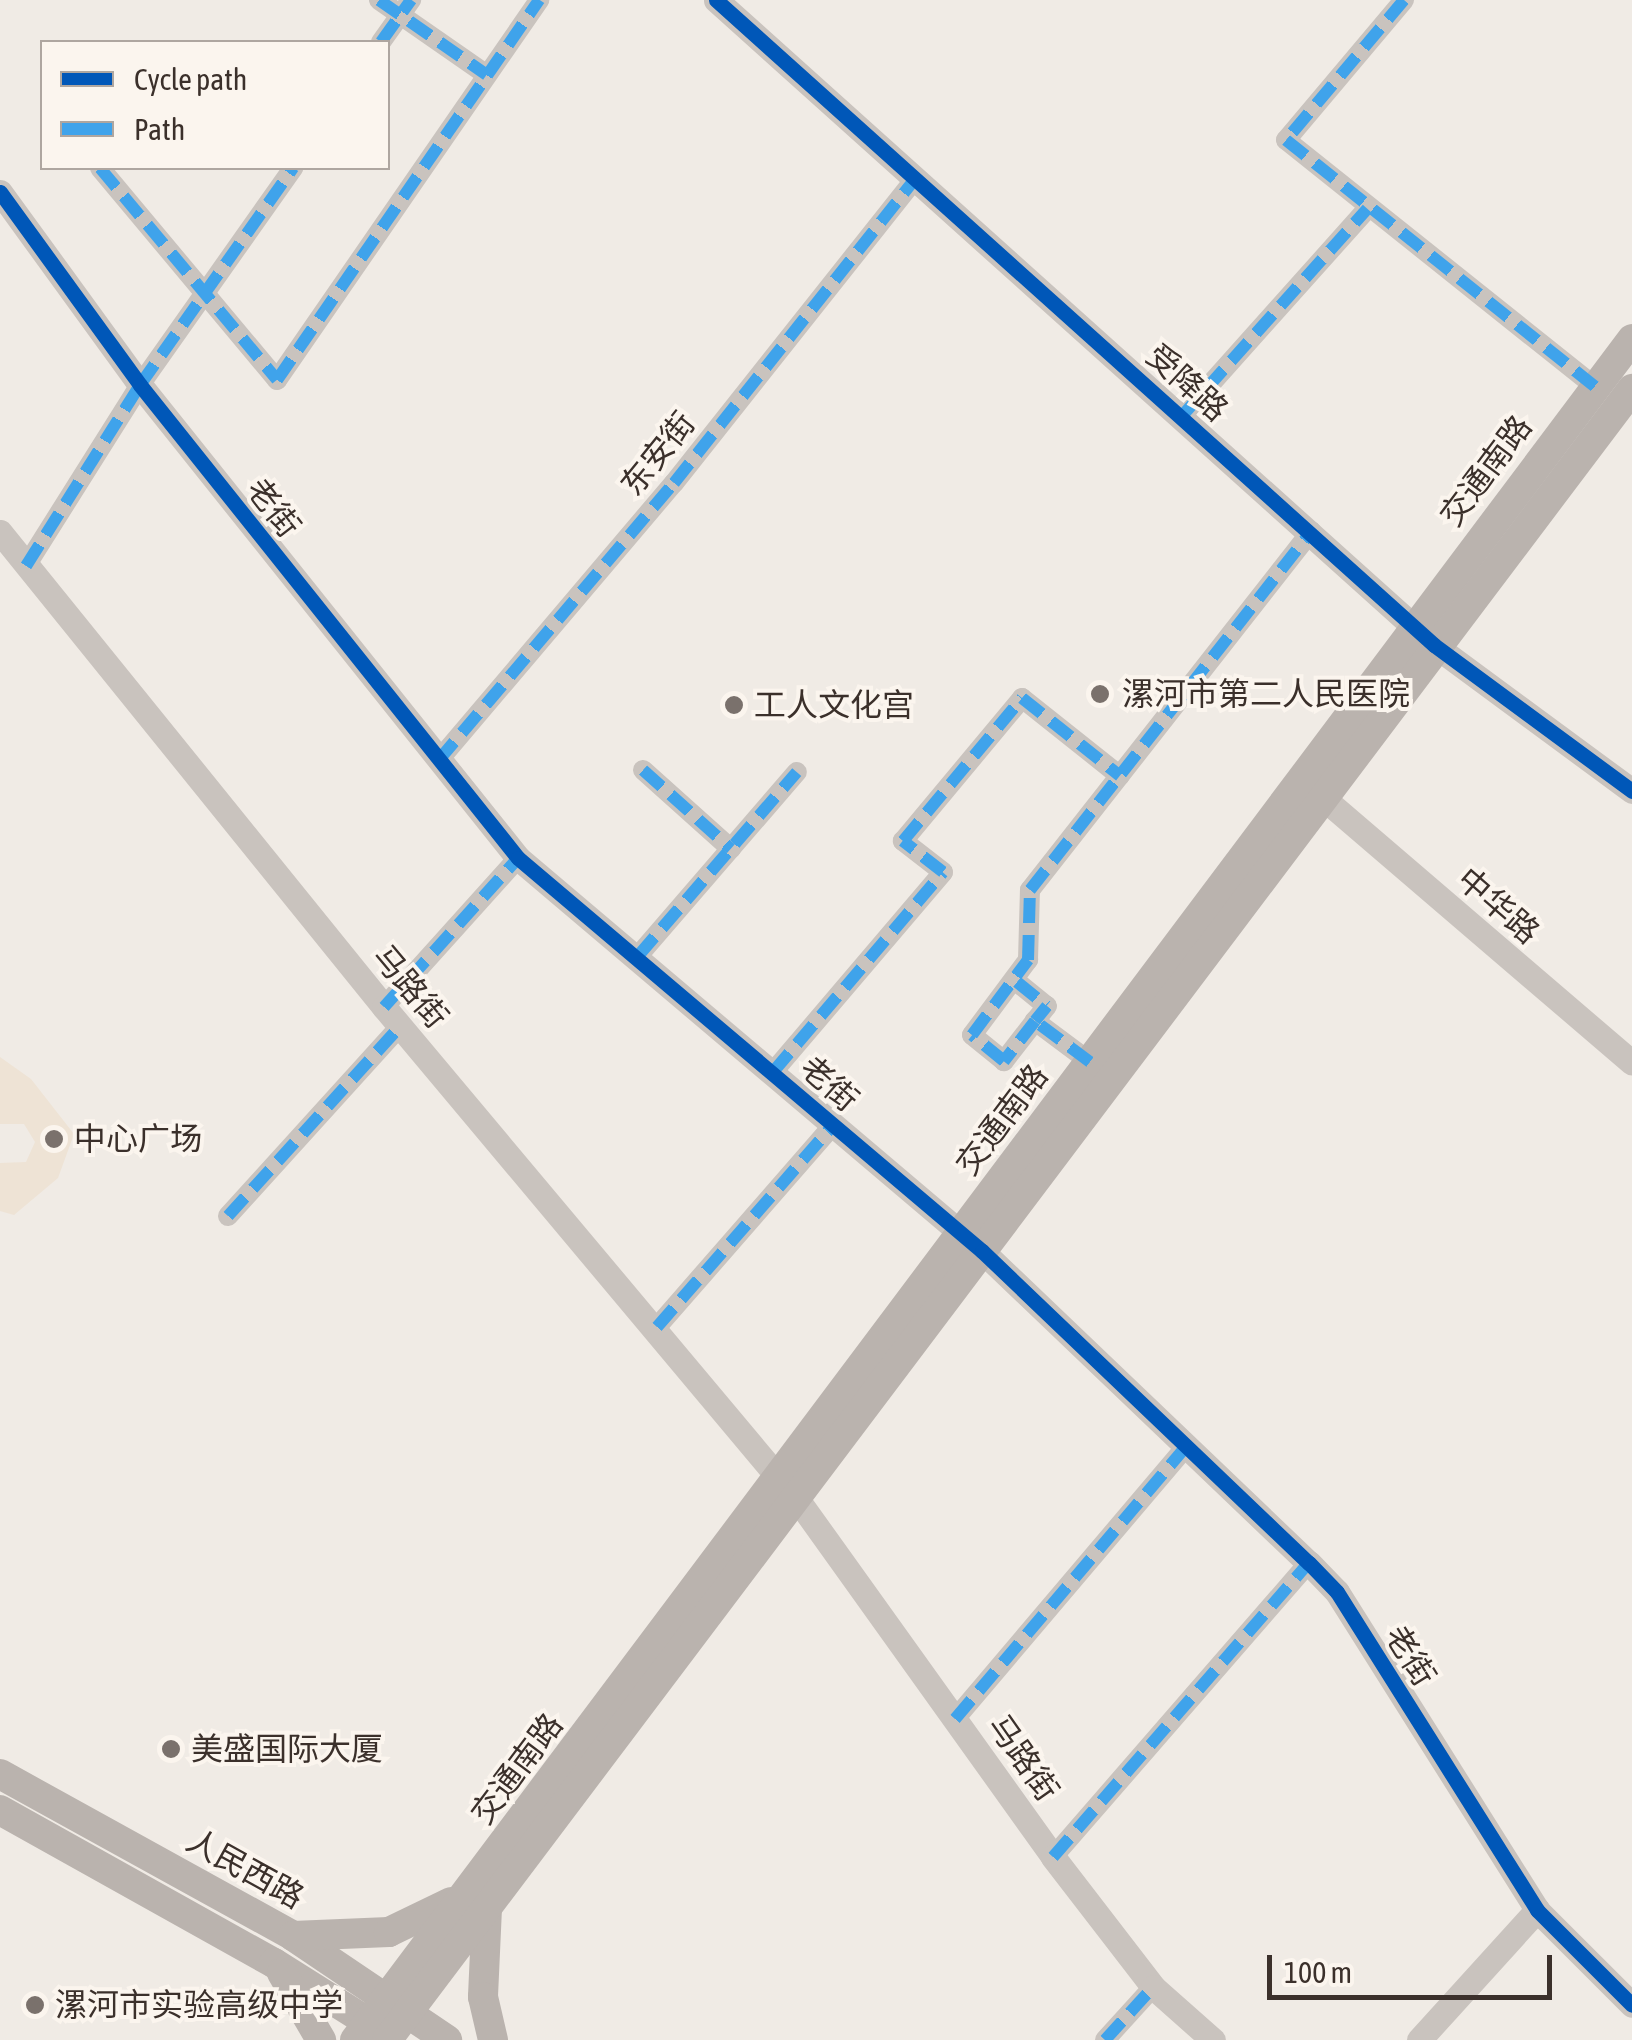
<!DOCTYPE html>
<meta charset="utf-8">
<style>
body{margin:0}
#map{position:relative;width:1632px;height:2040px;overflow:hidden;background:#f0ebe5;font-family:"Asap Condensed","Noto Sans SC",sans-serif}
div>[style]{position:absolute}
.plaza>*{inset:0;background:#eee3d5}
.minor>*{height:20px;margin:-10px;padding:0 10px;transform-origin:10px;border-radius:10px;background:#c9c3be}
.tertiary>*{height:25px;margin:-12.5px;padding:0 12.5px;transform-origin:12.5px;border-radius:12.5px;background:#c9c3be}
.secondary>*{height:30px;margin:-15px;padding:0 15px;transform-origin:15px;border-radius:15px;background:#bab3ae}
.quiet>*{height:12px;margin-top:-6px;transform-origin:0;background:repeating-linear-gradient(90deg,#3fa3eb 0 25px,transparent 0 37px)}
.cycleway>*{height:15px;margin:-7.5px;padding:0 7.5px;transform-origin:7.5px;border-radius:7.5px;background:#0057b8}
.dots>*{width:28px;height:28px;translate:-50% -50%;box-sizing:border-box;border:5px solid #fbf5ee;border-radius:50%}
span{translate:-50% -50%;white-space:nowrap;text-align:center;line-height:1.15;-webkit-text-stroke:8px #fbf5ee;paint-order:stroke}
.street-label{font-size:32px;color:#3b302b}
.poi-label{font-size:32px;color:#3b302b}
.left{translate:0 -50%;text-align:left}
.legend{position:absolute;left:40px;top:40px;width:350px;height:130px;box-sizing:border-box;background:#fbf5ee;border:2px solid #aea6a0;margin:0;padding:12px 18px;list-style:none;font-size:30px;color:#3b302b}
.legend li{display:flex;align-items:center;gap:20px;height:50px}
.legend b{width:50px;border:2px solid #aea6a0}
.scale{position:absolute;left:1267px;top:1955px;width:285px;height:45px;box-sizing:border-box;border:5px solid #3b302b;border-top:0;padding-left:12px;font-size:30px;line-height:35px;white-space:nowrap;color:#3b302b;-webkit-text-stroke:8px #fbf5ee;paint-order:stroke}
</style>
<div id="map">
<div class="plaza">
<div style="clip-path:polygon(0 1057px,31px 1079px,74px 1134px,58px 1178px,14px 1215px,0 1211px,0 1163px,26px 1162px,35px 1142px,24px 1124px,0 1124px)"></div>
</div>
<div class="minor">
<div style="left:379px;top:0;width:131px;rotate:34.8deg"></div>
<div style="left:1404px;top:0;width:183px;rotate:130.1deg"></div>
<div style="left:1286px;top:140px;width:396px;rotate:38.6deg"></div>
<div style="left:381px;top:42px;width:52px;rotate:-54.5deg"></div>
<div style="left:100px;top:168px;width:276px;rotate:50.1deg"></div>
<div style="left:277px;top:380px;width:462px;rotate:-55.4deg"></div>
<div style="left:1182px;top:416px;width:278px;rotate:-48.2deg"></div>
<div style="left:26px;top:566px;width:214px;rotate:-57.8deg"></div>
<div style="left:140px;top:385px;width:266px;rotate:-54.8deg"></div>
<div style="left:438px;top:761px;width:365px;rotate:-49.7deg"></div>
<div style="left:674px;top:483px;width:389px;rotate:-51.6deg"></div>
<div style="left:643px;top:770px;width:118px;rotate:41.9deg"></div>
<div style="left:638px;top:956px;width:243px;rotate:-49.2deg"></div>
<div style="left:1017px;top:982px;width:38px;rotate:39deg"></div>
<div style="left:1047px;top:1006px;width:19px;rotate:129deg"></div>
<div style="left:384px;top:1007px;width:200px;rotate:-48deg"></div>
<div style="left:1090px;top:1062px;width:69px;rotate:-143.3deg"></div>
<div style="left:1035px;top:1021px;width:51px;rotate:127.8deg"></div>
<div style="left:1004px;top:1061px;width:41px;rotate:-140.9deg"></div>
<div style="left:972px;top:1035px;width:94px;rotate:-53.3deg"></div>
<div style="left:1028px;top:960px;width:70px;rotate:-88.4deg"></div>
<div style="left:1030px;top:890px;width:456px;rotate:-51.9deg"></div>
<div style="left:773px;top:1072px;width:262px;rotate:-49.6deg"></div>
<div style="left:943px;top:872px;width:51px;rotate:-142.2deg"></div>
<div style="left:903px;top:841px;width:186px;rotate:-50.2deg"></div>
<div style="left:1022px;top:698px;width:125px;rotate:38.5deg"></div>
<div style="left:228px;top:1216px;width:256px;rotate:-47.8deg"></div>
<div style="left:657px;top:1327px;width:268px;rotate:-48.9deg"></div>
<div style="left:955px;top:1719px;width:359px;rotate:-49.7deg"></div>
<div style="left:1053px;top:1857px;width:390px;rotate:-49deg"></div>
<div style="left:1105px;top:2040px;width:72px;rotate:-47.8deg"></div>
</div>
<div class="tertiary">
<div style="left:716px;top:0;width:965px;rotate:41.93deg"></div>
<div style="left:1434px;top:645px;width:246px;rotate:36.4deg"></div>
<div style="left:0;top:192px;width:238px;rotate:54deg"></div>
<div style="left:140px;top:385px;width:605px;rotate:51.37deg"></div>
<div style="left:518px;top:858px;width:608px;rotate:40.26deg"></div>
<div style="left:982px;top:1251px;width:452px;rotate:43.7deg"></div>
<div style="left:1309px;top:1563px;width:40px;rotate:46deg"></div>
<div style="left:1337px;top:1592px;width:376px;rotate:57.8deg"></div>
<div style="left:1537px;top:1910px;width:134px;rotate:45deg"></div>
<div style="left:0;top:532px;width:611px;rotate:51.05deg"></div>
<div style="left:384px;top:1007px;width:613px;rotate:50.03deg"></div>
<div style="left:1322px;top:797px;width:408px;rotate:40.6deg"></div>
<div style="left:797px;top:1499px;width:440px;rotate:54.4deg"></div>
<div style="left:1053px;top:1857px;width:164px;rotate:52.4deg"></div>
<div style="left:1153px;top:1987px;width:80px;rotate:41.5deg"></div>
<div style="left:1419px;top:2040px;width:176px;rotate:-47.8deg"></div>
</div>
<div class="secondary">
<div style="left:0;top:1774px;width:335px;rotate:28.9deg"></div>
<div style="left:293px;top:1936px;width:186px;rotate:34deg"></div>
<div style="left:0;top:1810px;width:314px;rotate:29.2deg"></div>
<div style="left:274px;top:1963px;width:128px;rotate:32.2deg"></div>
<div style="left:487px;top:1908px;width:89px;rotate:92.6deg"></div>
<div style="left:483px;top:1997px;width:44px;rotate:76.9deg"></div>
<div style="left:293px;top:1936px;width:96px;rotate:-2.4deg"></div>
<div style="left:389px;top:1932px;width:69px;rotate:-25.8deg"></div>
<div style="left:282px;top:1973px;width:78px;rotate:59.8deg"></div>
<div style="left:355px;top:2040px;width:2127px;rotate:-53.1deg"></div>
<div style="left:387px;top:2040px;width:2068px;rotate:-52.98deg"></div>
</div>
<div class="quiet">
<div style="left:379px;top:0;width:131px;rotate:34.8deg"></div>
<div style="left:1404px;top:0;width:183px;rotate:130.1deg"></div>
<div style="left:1286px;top:140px;width:396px;rotate:38.6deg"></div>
<div style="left:381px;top:42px;width:52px;rotate:-54.5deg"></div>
<div style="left:100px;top:168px;width:276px;rotate:50.1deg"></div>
<div style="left:277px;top:380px;width:462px;rotate:-55.4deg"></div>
<div style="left:1182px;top:416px;width:278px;rotate:-48.2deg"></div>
<div style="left:26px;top:566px;width:214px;rotate:-57.8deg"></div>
<div style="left:140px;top:385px;width:266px;rotate:-54.8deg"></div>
<div style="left:438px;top:761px;width:365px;rotate:-49.7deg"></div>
<div style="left:674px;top:483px;width:389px;rotate:-51.6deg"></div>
<div style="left:643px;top:770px;width:118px;rotate:41.9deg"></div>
<div style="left:638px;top:956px;width:243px;rotate:-49.2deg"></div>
<div style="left:1017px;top:982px;width:38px;rotate:39deg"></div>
<div style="left:1047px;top:1006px;width:19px;rotate:129deg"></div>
<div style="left:384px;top:1007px;width:200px;rotate:-48deg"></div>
<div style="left:1090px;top:1062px;width:69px;rotate:-143.3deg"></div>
<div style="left:1035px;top:1021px;width:51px;rotate:127.8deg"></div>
<div style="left:1004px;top:1061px;width:41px;rotate:-140.9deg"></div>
<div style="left:972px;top:1035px;width:94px;rotate:-53.3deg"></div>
<div style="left:1028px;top:960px;width:70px;rotate:-88.4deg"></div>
<div style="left:1030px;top:890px;width:456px;rotate:-51.9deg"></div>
<div style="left:773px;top:1072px;width:262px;rotate:-49.6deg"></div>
<div style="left:943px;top:872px;width:51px;rotate:-142.2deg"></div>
<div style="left:903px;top:841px;width:186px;rotate:-50.2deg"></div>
<div style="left:1022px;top:698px;width:125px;rotate:38.5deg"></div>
<div style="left:228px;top:1216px;width:256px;rotate:-47.8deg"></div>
<div style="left:657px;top:1327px;width:268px;rotate:-48.9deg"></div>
<div style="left:955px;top:1719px;width:359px;rotate:-49.7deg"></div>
<div style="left:1053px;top:1857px;width:390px;rotate:-49deg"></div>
<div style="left:1105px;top:2040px;width:72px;rotate:-47.8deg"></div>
</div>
<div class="cycleway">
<div style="left:716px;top:0;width:965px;rotate:41.93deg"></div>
<div style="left:1434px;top:645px;width:246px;rotate:36.4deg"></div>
<div style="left:0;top:192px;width:238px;rotate:54deg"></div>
<div style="left:140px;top:385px;width:605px;rotate:51.37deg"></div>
<div style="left:518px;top:858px;width:608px;rotate:40.26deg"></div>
<div style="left:982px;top:1251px;width:452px;rotate:43.7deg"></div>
<div style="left:1309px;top:1563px;width:40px;rotate:46deg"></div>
<div style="left:1337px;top:1592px;width:376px;rotate:57.8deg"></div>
<div style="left:1537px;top:1910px;width:134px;rotate:45deg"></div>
</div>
<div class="dots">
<div style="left:1100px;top:694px;background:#7a716c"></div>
<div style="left:734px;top:705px;background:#7a716c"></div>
<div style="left:54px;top:1139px;background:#7a716c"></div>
<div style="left:171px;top:1749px;background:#7a716c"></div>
<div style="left:35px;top:2005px;background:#7a716c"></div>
</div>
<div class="street-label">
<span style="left:1187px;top:383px;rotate:42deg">受降路</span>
<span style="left:658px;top:454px;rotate:-51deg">东安街</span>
<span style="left:1486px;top:471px;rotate:-53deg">交通南路</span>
<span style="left:273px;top:508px;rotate:52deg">老街</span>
<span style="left:1498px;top:906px;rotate:41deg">中华路</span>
<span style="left:410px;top:987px;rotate:50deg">马路街</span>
<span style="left:829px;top:1084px;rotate:41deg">老街</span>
<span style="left:1002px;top:1120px;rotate:-53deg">交通南路</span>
<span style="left:1410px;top:1656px;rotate:58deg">老街</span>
<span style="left:1023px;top:1758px;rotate:55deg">马路街</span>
<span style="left:517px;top:1769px;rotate:-53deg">交通南路</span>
<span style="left:245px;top:1869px;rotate:29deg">人民西路</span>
</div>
<div class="poi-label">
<span class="left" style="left:1122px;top:694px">漯河市第二人民医院</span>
<span class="left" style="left:754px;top:705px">工人文化宫</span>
<span class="left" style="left:74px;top:1139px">中心广场</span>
<span class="left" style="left:191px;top:1749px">美盛国际大厦</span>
<span class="left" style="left:55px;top:2005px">漯河市实验高级中学</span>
</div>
<ul class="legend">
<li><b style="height:12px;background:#0057b8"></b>Cycle path</li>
<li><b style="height:12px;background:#3fa3eb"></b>Path</li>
</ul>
<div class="scale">100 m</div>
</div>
